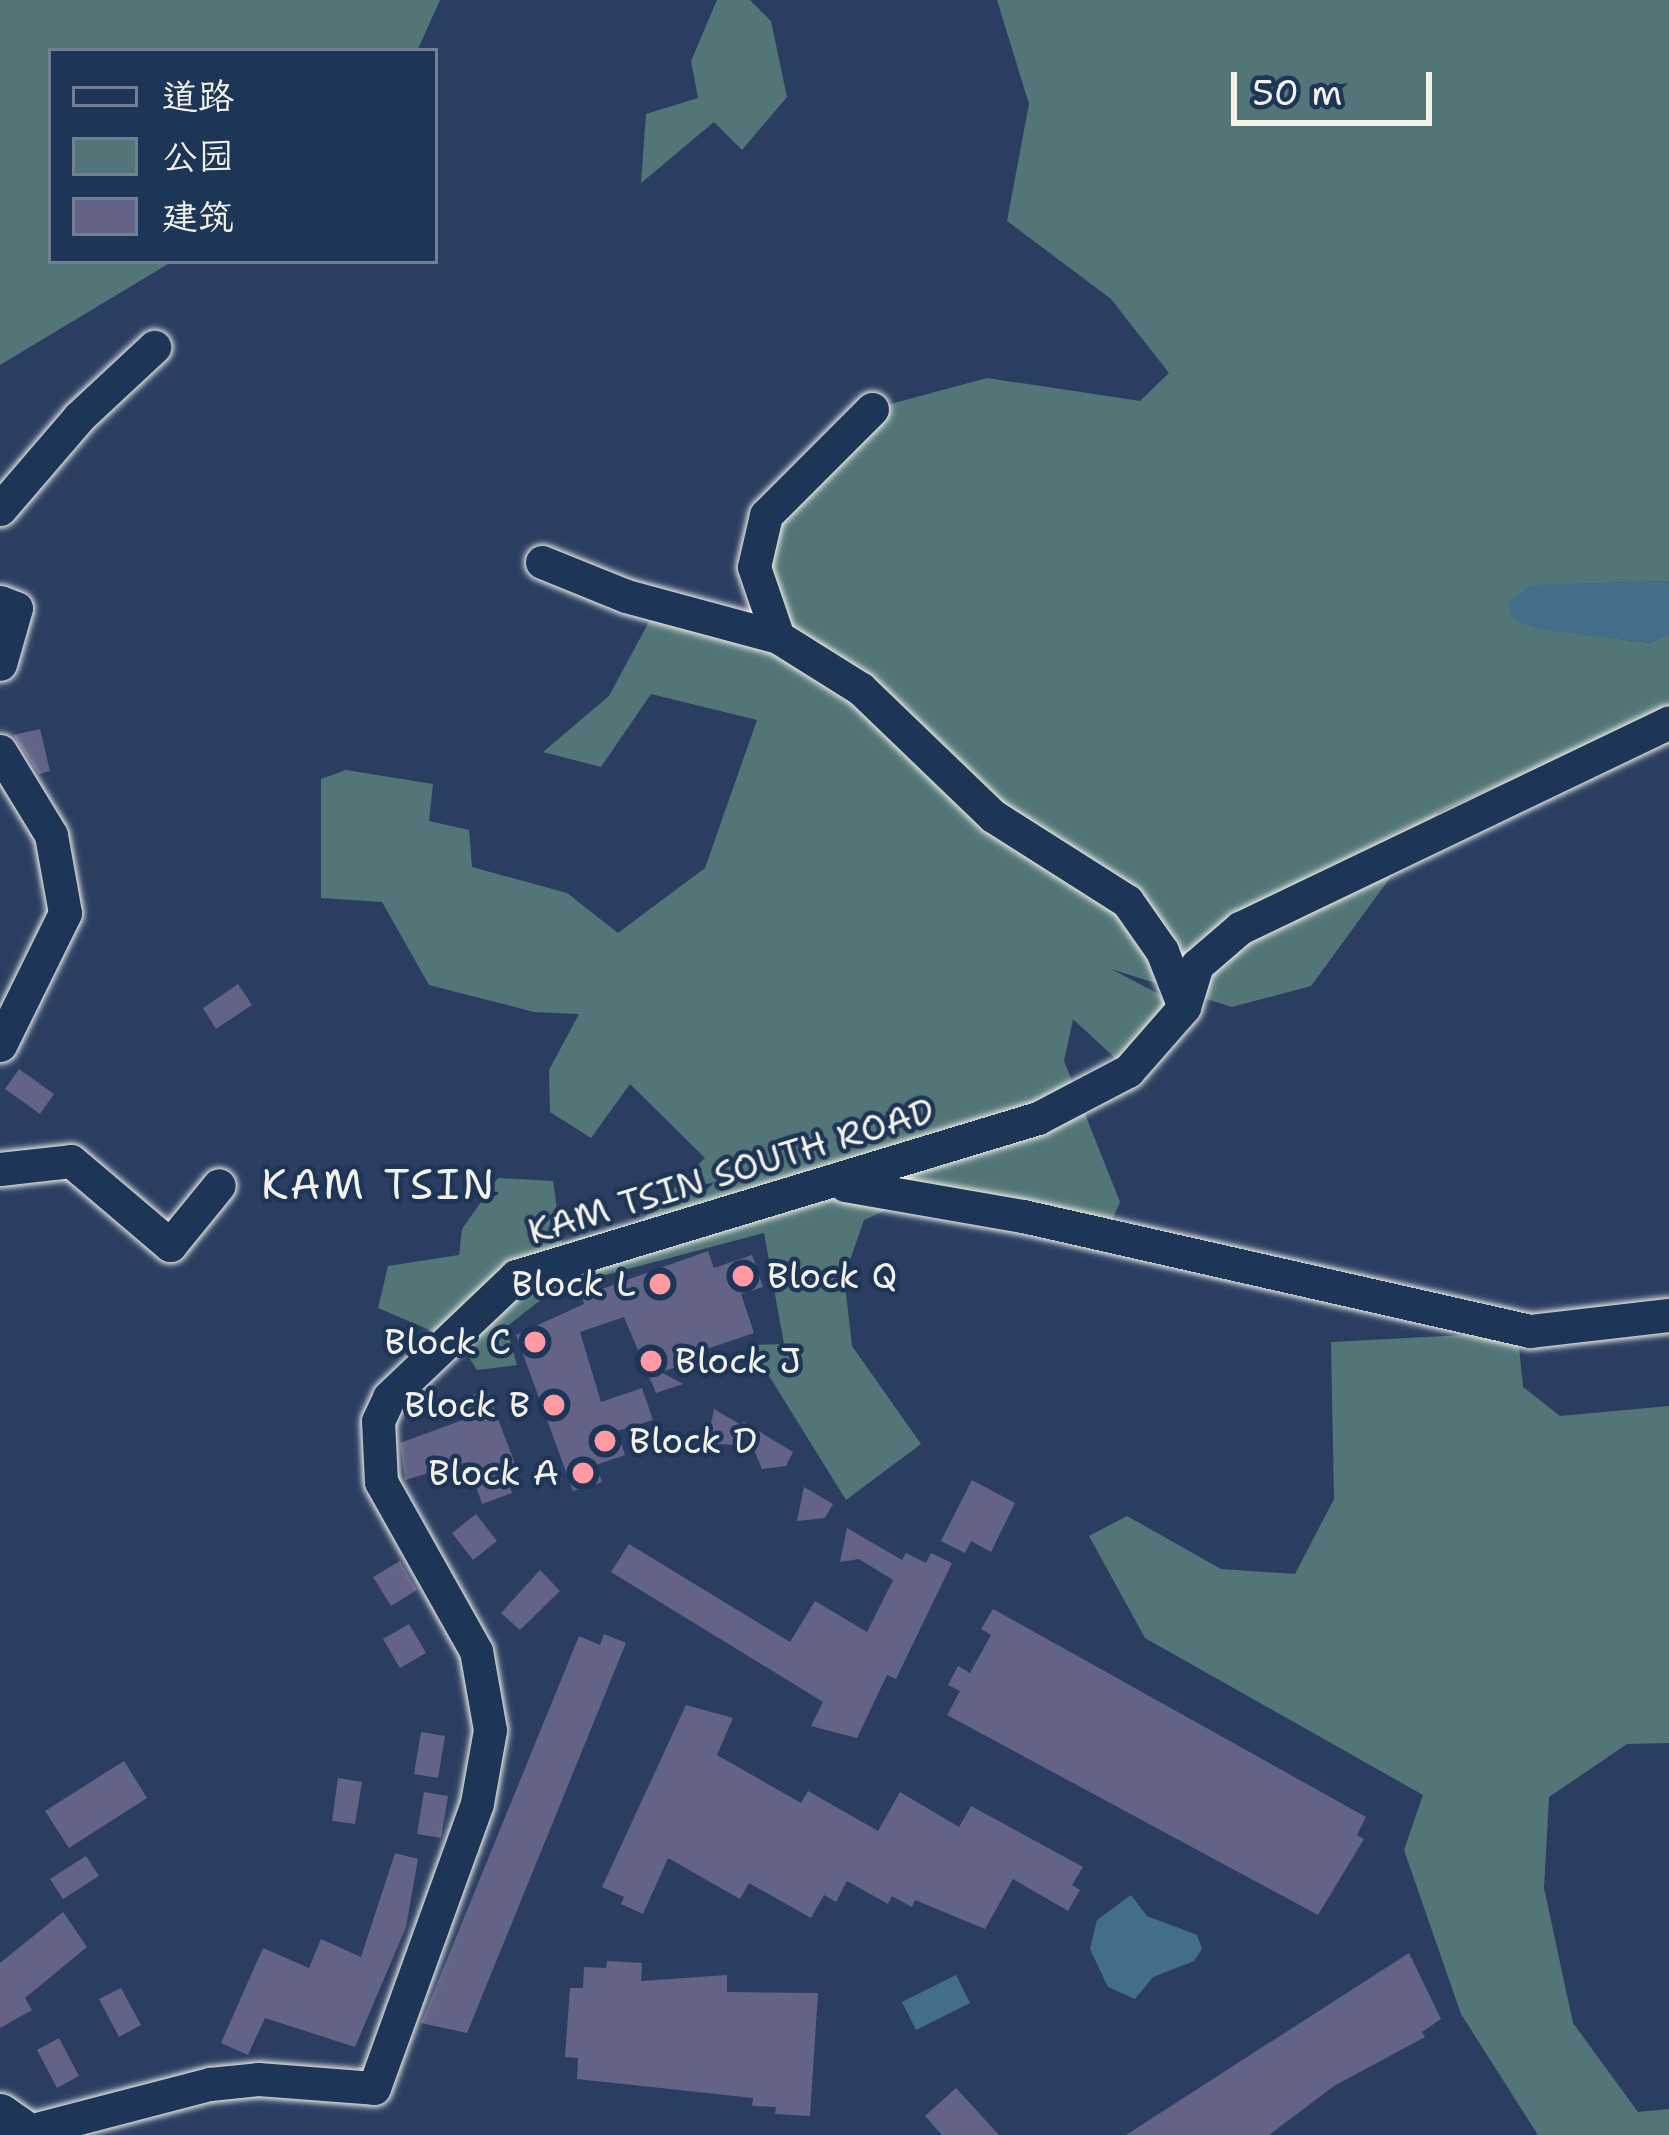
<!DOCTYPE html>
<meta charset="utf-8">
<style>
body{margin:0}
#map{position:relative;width:1669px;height:2135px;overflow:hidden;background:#2b3e61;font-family:"Shantell Sans","LXGW WenKai TC",sans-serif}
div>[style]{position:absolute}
.green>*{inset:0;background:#527677}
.water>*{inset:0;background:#436e89}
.building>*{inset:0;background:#626387}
.roads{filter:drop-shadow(0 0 3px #f4f1e8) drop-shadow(0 0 3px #f4f1e8)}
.minor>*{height:33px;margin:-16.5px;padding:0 16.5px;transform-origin:16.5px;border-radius:16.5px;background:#1d3557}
.tertiary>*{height:39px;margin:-19.5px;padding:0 19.5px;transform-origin:19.5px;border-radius:19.5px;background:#1d3557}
.dots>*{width:33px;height:33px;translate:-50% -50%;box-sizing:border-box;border:6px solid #1d3557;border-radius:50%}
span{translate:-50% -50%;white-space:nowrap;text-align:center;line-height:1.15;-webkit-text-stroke:9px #1d3557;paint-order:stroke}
.street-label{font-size:36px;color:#f4f1e8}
.poi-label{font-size:36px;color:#f4f1e8}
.left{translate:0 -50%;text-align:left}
.right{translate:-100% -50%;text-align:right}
.quarter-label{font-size:42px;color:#f4f1e8;letter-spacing:3px}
.legend{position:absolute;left:48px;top:48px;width:390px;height:216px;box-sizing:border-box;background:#1d3557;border:3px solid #738091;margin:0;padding:15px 21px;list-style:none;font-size:36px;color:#f4f1e8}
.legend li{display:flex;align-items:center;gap:24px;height:60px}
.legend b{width:60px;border:3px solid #738091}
.scale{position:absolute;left:1231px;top:72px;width:201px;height:54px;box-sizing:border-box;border:6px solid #f4f1e8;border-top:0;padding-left:15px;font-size:36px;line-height:42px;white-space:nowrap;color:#f4f1e8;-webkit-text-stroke:9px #1d3557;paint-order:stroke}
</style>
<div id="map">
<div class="green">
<div style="clip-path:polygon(0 0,440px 0,417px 51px,51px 51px,51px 261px,173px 261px,0 365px)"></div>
<div style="clip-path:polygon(717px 0,750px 0,771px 21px,787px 97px,742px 150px,714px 122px,641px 183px,646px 114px,698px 98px,691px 61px)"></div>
<div style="clip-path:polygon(997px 0,1669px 0,1669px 581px,1576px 584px,1558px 631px,1650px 643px,1669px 633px,1669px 711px,1438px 812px,1311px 986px,1232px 1007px,1111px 969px,1172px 1001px,1135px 1059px,1116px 1059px,1073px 1019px,1064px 1061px,1120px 1202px,1109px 1227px,915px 1197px,864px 1220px,844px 1277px,852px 1346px,921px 1444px,846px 1500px,750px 1345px,784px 1344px,764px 1233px,556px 1288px,506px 1327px,517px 1365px,477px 1370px,460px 1343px,378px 1308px,388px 1266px,459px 1255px,462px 1229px,498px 1178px,553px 1181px,562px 1243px,641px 1221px,705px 1158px,630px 1084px,591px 1138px,550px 1112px,549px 1070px,579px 1014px,534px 1012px,429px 985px,382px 902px,321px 898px,321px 779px,346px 770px,433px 784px,429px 821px,469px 830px,472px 867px,567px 893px,618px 933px,705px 868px,757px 720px,651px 694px,601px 767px,543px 752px,609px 696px,658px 605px,778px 637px,761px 537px,872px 409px,987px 378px,1140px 401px,1169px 373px,1111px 299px,1007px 221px,1029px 104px)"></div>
<div style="clip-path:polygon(1483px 1334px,1519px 1347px,1523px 1387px,1560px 1416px,1669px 1406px,1669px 1743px,1627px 1744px,1549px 1797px,1544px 1888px,1573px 2023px,1638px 2112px,1669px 2109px,1669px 2135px,1538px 2135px,1461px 2014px,1404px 1850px,1423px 1795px,1145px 1638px,1089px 1536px,1127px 1516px,1221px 1569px,1295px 1574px,1334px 1499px,1331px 1342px)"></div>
</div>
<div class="water">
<div style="clip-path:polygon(1669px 581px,1669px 633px,1650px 643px,1538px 629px,1514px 620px,1508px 602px,1531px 585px)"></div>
<div style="clip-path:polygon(1131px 1895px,1147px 1916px,1197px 1935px,1202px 1949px,1194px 1961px,1153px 1977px,1135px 1999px,1108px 1987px,1090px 1949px,1097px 1920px)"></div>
<div style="clip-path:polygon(956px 1975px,970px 2003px,916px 2030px,902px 2002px)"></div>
</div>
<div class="building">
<div style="clip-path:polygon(40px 729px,50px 771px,39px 774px,13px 735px)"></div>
<div style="clip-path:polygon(238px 984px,252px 1005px,216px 1029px,203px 1008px)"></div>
<div style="clip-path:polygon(19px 1069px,54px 1094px,40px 1114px,5px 1089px)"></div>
<div style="clip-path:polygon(708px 1251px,714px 1268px,752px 1255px,763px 1287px,741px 1294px,754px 1333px,686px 1356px,689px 1363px,661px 1372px,683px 1384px,656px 1393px,624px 1317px,580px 1332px,601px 1402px,642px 1388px,653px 1420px,617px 1431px,625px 1455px,596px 1465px,602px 1482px,573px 1491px,516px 1335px,584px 1304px,582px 1296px)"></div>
<div style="clip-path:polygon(487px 1390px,517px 1469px,505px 1473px,512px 1493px,482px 1504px,468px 1462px,405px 1480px,400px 1443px,468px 1418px,462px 1398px)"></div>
<div style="clip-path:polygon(714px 1409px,743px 1426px,733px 1445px,707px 1443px)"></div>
<div style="clip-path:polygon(742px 1421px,793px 1452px,786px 1466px,762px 1469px)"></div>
<div style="clip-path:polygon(972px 1480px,1015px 1503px,991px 1552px,971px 1541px,965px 1553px,941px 1541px)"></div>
<div style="clip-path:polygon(804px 1487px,833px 1504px,825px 1518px,797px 1521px)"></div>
<div style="clip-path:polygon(476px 1514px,497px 1541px,473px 1560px,452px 1533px)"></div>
<div style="clip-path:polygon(847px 1528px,902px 1560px,906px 1553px,926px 1563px,931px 1553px,952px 1563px,896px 1679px,887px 1675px,857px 1738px,811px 1726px,823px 1702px,611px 1572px,629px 1544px,790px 1642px,815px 1601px,867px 1632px,893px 1580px,859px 1559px,840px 1562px)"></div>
<div style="clip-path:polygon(400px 1561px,417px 1590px,391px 1606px,373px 1577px)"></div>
<div style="clip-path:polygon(540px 1570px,560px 1591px,520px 1630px,501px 1613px)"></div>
<div style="clip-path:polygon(993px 1609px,1366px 1817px,1357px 1835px,1364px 1839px,1318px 1915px,947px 1715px,960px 1691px,948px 1685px,958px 1666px,970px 1673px,991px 1635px,981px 1629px)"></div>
<div style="clip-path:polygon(409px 1624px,426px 1653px,400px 1668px,383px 1639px)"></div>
<div style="clip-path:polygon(604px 1634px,626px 1643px,467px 2033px,421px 2023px,579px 1636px,600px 1645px)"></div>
<div style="clip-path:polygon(686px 1705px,733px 1718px,717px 1755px,801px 1803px,808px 1791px,878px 1831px,900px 1792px,959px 1827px,971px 1806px,1083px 1867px,1072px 1885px,1080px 1890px,1068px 1911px,1013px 1879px,985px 1929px,915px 1900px,912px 1907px,892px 1896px,888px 1904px,847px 1881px,836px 1902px,824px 1895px,811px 1918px,749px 1883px,740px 1899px,668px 1858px,643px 1914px,621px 1904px,624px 1897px,602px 1887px)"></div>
<div style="clip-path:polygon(421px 1732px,445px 1736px,438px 1778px,414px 1774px)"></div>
<div style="clip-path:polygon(124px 1761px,147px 1798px,69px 1848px,45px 1811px)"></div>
<div style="clip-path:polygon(338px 1778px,362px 1782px,355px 1824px,332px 1821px)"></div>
<div style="clip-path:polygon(424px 1792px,448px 1796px,441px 1838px,417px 1834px)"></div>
<div style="clip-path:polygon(395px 1853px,418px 1859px,406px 1927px,355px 2047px,265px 2018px,248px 2055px,221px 2043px,263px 1948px,309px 1968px,321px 1939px,361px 1957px)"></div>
<div style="clip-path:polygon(86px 1856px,99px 1876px,63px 1899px,50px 1879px)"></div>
<div style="clip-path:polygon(63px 1912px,87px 1947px,25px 1998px,32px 2010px,0 2028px,0 1963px)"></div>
<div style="clip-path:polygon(1409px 1953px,1441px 2019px,1422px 2032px,1425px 2037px,1334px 2086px,1269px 2135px,1126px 2135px)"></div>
<div style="clip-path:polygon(607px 1961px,642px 1963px,641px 1981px,727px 1975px,727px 1992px,818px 1993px,810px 2116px,775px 2114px,776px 2107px,752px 2106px,753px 2098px,577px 2079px,578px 2058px,565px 2057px,570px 1988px,583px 1988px,584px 1967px,606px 1968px)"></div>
<div style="clip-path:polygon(121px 1988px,141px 2025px,119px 2037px,99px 1999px)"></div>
<div style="clip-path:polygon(59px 2038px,79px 2076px,57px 2088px,37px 2050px)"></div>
<div style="clip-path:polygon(956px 2088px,999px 2135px,942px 2135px,925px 2116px)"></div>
</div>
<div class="roads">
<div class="minor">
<div style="left:872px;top:409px;width:150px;rotate:135deg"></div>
<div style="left:766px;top:515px;width:53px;rotate:103deg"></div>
<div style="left:754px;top:567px;width:74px;rotate:71.1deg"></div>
<div style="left:778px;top:637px;width:98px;rotate:32.1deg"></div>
<div style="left:861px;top:689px;width:183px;rotate:43.9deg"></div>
<div style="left:993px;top:816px;width:159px;rotate:32.4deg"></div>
<div style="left:1127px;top:901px;width:61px;rotate:55deg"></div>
<div style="left:1162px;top:951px;width:60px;rotate:68.6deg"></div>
<div style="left:0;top:509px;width:121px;rotate:-49.3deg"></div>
<div style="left:79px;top:417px;width:103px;rotate:-43deg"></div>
<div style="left:542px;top:562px;width:91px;rotate:22deg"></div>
<div style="left:626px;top:596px;width:157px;rotate:15.1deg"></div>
<div style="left:0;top:602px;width:17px;rotate:21deg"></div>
<div style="left:16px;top:608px;width:58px;rotate:105.9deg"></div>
<div style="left:0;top:751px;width:98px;rotate:58.7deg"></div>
<div style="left:51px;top:835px;width:79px;rotate:79.8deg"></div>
<div style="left:65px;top:913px;width:147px;rotate:116.2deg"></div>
<div style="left:0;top:1169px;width:71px;rotate:-6.4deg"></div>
<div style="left:71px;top:1161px;width:130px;rotate:40.3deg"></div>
<div style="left:170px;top:1245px;width:77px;rotate:-50.8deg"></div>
<div style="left:845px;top:1185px;width:181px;rotate:9.9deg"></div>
<div style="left:1023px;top:1216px;width:520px;rotate:12.78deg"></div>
<div style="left:1530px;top:1331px;width:140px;rotate:-6.6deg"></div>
<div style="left:29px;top:2131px;width:187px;rotate:-14.6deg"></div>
<div style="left:210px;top:2084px;width:48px;rotate:-5.9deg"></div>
<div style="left:258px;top:2079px;width:116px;rotate:4.4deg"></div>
<div style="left:374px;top:2088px;width:303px;rotate:-70.1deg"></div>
<div style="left:477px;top:1803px;width:74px;rotate:-79.9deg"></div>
<div style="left:490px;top:1730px;width:80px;rotate:-100deg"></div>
<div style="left:476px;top:1651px;width:194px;rotate:-119.3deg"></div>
<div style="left:381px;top:1482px;width:61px;rotate:-92.8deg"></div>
<div style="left:378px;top:1421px;width:26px;rotate:-65deg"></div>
<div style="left:389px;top:1397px;width:175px;rotate:-43.6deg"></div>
<div style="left:516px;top:1276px;width:545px;rotate:-16.84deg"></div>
<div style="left:1038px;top:1118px;width:102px;rotate:-27.6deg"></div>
<div style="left:1128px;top:1071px;width:85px;rotate:-48.8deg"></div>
<div style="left:1184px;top:1007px;width:44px;rotate:-72.8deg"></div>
<div style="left:1197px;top:965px;width:57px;rotate:-40.7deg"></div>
<div style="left:1240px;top:928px;width:476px;rotate:-25.6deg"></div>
</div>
<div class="tertiary">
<div style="left:0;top:2113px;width:38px;rotate:35deg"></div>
</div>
</div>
<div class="dots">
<div style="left:743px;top:1276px;background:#ff9aa2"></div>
<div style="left:660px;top:1284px;background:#ff9aa2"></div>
<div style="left:535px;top:1342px;background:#ff9aa2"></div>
<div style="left:651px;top:1361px;background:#ff9aa2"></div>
<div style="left:554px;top:1405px;background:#ff9aa2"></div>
<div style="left:605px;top:1441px;background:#ff9aa2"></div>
<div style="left:583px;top:1473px;background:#ff9aa2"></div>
</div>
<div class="street-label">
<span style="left:731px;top:1171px;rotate:-17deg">KAM TSIN SOUTH ROAD</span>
</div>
<div class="poi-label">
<span class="left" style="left:767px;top:1276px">Block Q</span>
<span class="right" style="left:636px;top:1284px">Block L</span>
<span class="right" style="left:511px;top:1342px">Block C</span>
<span class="left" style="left:675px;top:1361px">Block J</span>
<span class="right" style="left:530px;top:1405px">Block B</span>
<span class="left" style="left:629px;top:1441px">Block D</span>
<span class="right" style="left:559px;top:1473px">Block A</span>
</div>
<div class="quarter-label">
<span style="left:379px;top:1184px">KAM TSIN</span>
</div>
<ul class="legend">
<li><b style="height:15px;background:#1d3557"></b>道路</li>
<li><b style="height:33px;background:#527677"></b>公园</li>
<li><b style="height:33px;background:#626387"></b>建筑</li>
</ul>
<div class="scale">50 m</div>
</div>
